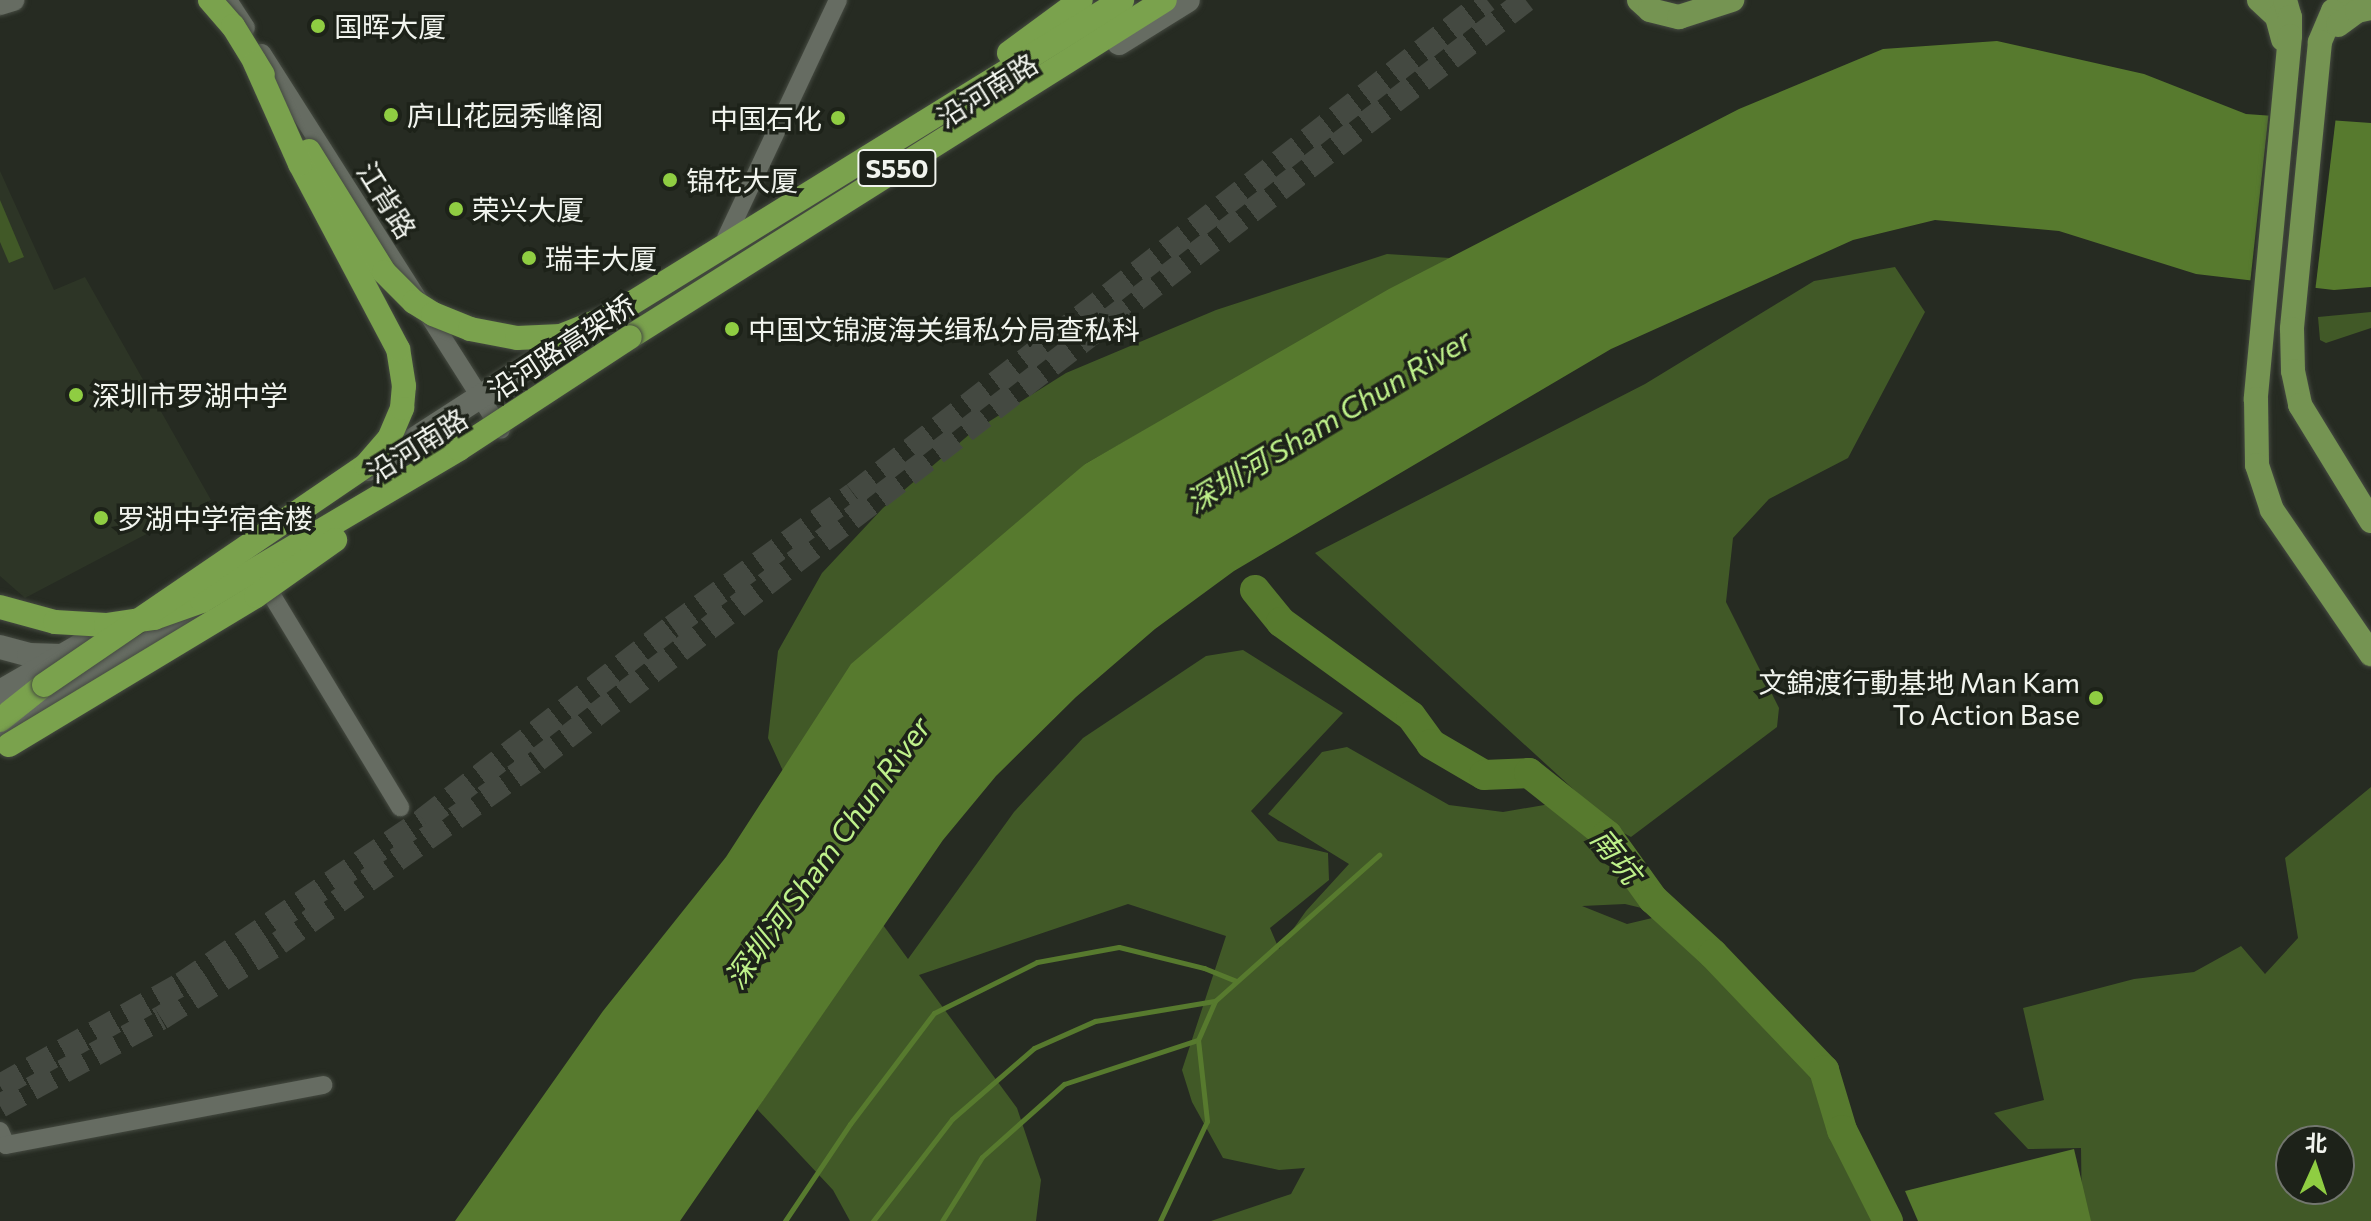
<!DOCTYPE html>
<meta charset="utf-8">
<style>
body{margin:0}
#map{position:relative;width:2371px;height:1221px;overflow:hidden;background:#262b22;font-family:Commissioner,"Noto Sans SC",sans-serif}
div>[style]{position:absolute}
.built>*{inset:0;background:#2d3526}
.green>*{inset:0;background:#415927}
.water>*{inset:0;background:#577a2e}
.pier>*{inset:0;background:#262b22}
.stream>*{height:5px;margin:-2.5px;padding:0 2.5px;transform-origin:2.5px;border-radius:2.5px;background:#577a2e}
.river>*{height:30px;margin:-15px;padding:0 15px;transform-origin:15px;border-radius:15px;background:#577a2e}
.trunk-tunnel>*{height:24px;margin-top:-12px;transform-origin:0;background:repeating-linear-gradient(90deg,#444941 0 24px,transparent 0 36px)}
.roads{filter:drop-shadow(0 0 2px #454a41) drop-shadow(0 0 2px #454a41)}
.minor>*{height:18px;margin:-9px;padding:0 9px;transform-origin:9px;border-radius:9px;background:#666c62}
.tertiary>*{height:22px;margin:-11px;padding:0 11px;transform-origin:11px;border-radius:11px;background:#666c62}
.secondary>*{height:24px;margin:-12px;padding:0 12px;transform-origin:12px;border-radius:12px;background:#666c62}
.primary>*{height:24px;margin:-12px;padding:0 12px;transform-origin:12px;border-radius:12px;background:#759452}
.trunk>*{height:24px;margin:-12px;padding:0 12px;transform-origin:12px;border-radius:12px;background:#7aa24d}
.bridges{filter:drop-shadow(0 0 2px #454a41) drop-shadow(0 0 2px #454a41)}
.trunk-bridge>*{height:24px;margin:-12px;padding:0 12px;transform-origin:12px;border-radius:12px;background:#7aa24d}
.dots>*{width:22px;height:22px;translate:-50% -50%;box-sizing:border-box;border:4px solid #1d2219;border-radius:50%}
span{translate:-50% -50%;white-space:nowrap;text-align:center;line-height:1.15;-webkit-text-stroke:7px #1d2219;paint-order:stroke}
.shield-label span{padding:2px 6px;background:#1d2219;border:2px solid;border-radius:6px;-webkit-text-stroke-width:0}
.shield-label{font-size:26px;color:#f1f4ee;font-weight:700}
.poi-label{font-size:28px;color:#f1f4ee}
.left{translate:0 -50%;text-align:left}
.right{translate:-100% -50%;text-align:right}
.street-label{font-size:28px;color:#f1f4ee}
.water-label{font-size:30px;color:#bef18a;font-style:italic}
.north{position:absolute;left:2275px;top:1125px;width:80px;height:80px;box-sizing:border-box;background:#1d2219;border:2px solid #72766e;border-radius:50%;rotate:3deg;font-size:22px;font-weight:700;line-height:32px;text-align:center;color:#f1f4ee}
.north::after{content:'';display:block;margin:auto;width:28px;height:36px;background:#8fcd42;clip-path:polygon(50% 0,100% 100%,50% 72%,0 100%)}
</style>
<div id="map">
<div class="built">
<div style="clip-path:polygon(0 171px,54px 290px,85px 277px,211px 500px,25px 598px,0 576px)"></div>
</div>
<div class="green">
<div style="clip-path:polygon(0 200px,24px 257px,9px 263px,0 242px)"></div>
<div style="clip-path:polygon(1387px 254px,1450px 258px,1085px 464px,783px 771px,768px 738px,778px 651px,822px 573px,883px 508px,971px 433px,1066px 373px,1216px 310px)"></div>
<div style="clip-path:polygon(1895px 267px,1925px 312px,1848px 458px,1769px 499px,1733px 538px,1726px 602px,1779px 708px,1777px 727px,1631px 837px,1618px 830px,1315px 553px,1645px 384px,1814px 281px)"></div>
<div style="clip-path:polygon(2371px 312px,2371px 328px,2326px 343px,2320px 340px,2318px 317px)"></div>
<div style="clip-path:polygon(1243px 650px,1343px 713px,1251px 811px,1278px 841px,1328px 853px,1329px 880px,1270px 928px,1279px 949px,1306px 911px,1349px 864px,1268px 814px,1322px 752px,1347px 747px,1449px 805px,1503px 812px,1550px 804px,1662px 895px,1654px 911px,1625px 904px,1582px 906px,1627px 924px,1669px 914px,1824px 1070px,1838px 1116px,1889px 1221px,1211px 1221px,1291px 1194px,1305px 1168px,1279px 1170px,1223px 1158px,1192px 1102px,1182px 1070px,1226px 936px,1128px 904px,919px 975px,1017px 1108px,1041px 1180px,1036px 1221px,850px 1221px,833px 1190px,757px 1109px,883px 925px,908px 959px,1014px 812px,1083px 738px,1206px 656px)"></div>
<div style="clip-path:polygon(evenodd,2371px 787px,2371px 1221px,2082px 1221px,2081px 1148px,2028px 1149px,1994px 1113px,2044px 1100px,2023px 1008px,2134px 979px,2194px 972px,2241px 946px,2265px 974px,2298px 938px,2285px 858px,2371px 787px,2291px 1141px,2339px 1141px,2339px 1189px,2291px 1189px,2291px 1141px)"></div>
</div>
<div class="water">
<div style="clip-path:polygon(1997px 41px,2144px 74px,2246px 114px,2371px 123px,2371px 287px,2334px 290px,2196px 274px,2059px 231px,1935px 220px,1853px 240px,1611px 349px,1234px 571px,1155px 629px,1076px 697px,996px 776px,943px 840px,680px 1221px,455px 1221px,603px 1011px,726px 857px,851px 664px,1085px 464px,1389px 289px,1739px 109px,1883px 49px)"></div>
<div style="clip-path:polygon(2074px 1149px,2091px 1221px,1918px 1221px,1905px 1191px)"></div>
</div>
<div class="pier">
<div style="clip-path:polygon(2269px 111px,2336px 116px,2315px 292px,2250px 284px)"></div>
</div>
<div class="stream">
<div style="left:785px;top:1221px;width:117px;rotate:-56.2deg"></div>
<div style="left:850px;top:1124px;width:139px;rotate:-52.9deg"></div>
<div style="left:934px;top:1013px;width:115px;rotate:-26.3deg"></div>
<div style="left:1037px;top:962px;width:83px;rotate:-10.4deg"></div>
<div style="left:1119px;top:947px;width:88px;rotate:13.9deg"></div>
<div style="left:1204px;top:968px;width:35px;rotate:22deg"></div>
<div style="left:873px;top:1221px;width:129px;rotate:-52.2deg"></div>
<div style="left:952px;top:1119px;width:108px;rotate:-40.9deg"></div>
<div style="left:1034px;top:1048px;width:67px;rotate:-23.9deg"></div>
<div style="left:1095px;top:1021px;width:121px;rotate:-9.5deg"></div>
<div style="left:942px;top:1221px;width:75px;rotate:-58deg"></div>
<div style="left:982px;top:1157px;width:110px;rotate:-41.7deg"></div>
<div style="left:1064px;top:1084px;width:141px;rotate:-18.2deg"></div>
<div style="left:1160px;top:1221px;width:110px;rotate:-64.8deg"></div>
<div style="left:1207px;top:1121px;width:81px;rotate:-96.3deg"></div>
<div style="left:1198px;top:1040px;width:43px;rotate:-66.4deg"></div>
<div style="left:1215px;top:1001px;width:220px;rotate:-41.7deg"></div>
</div>
<div class="river">
<div style="left:1255px;top:590px;width:41px;rotate:50.9deg"></div>
<div style="left:1281px;top:622px;width:160px;rotate:35.9deg"></div>
<div style="left:1411px;top:716px;width:34px;rotate:54deg"></div>
<div style="left:1431px;top:744px;width:61px;rotate:30.3deg"></div>
<div style="left:1484px;top:775px;width:45px;rotate:-2.5deg"></div>
<div style="left:1529px;top:773px;width:100px;rotate:38.5deg"></div>
<div style="left:1607px;top:835px;width:79px;rotate:54.3deg"></div>
<div style="left:1653px;top:899px;width:81px;rotate:42.5deg"></div>
<div style="left:1713px;top:954px;width:161px;rotate:46.3deg"></div>
<div style="left:1824px;top:1070px;width:63px;rotate:73.3deg"></div>
<div style="left:1842px;top:1130px;width:102px;rotate:63.2deg"></div>
</div>
<div class="trunk-tunnel">
<div style="left:0;top:1086px;width:209px;rotate:-29.3deg"></div>
<div style="left:182px;top:984px;width:292px;rotate:-34.2deg"></div>
<div style="left:423px;top:820px;width:315px;rotate:-37.8deg"></div>
<div style="left:672px;top:627px;width:225px;rotate:-36.2deg"></div>
<div style="left:854px;top:494px;width:803px;rotate:-37.97deg"></div>
<div style="left:0;top:1106px;width:183px;rotate:-28.7deg"></div>
<div style="left:161px;top:1018px;width:140px;rotate:-32.4deg"></div>
<div style="left:279px;top:943px;width:316px;rotate:-35.3deg"></div>
<div style="left:537px;top:760px;width:1247px;rotate:-37.54deg"></div>
</div>
<div class="roads">
<div class="minor">
<div style="left:228px;top:0;width:33px;rotate:57deg"></div>
<div style="left:262px;top:53px;width:446px;rotate:57.6deg"></div>
<div style="left:726px;top:238px;width:263px;rotate:-64.8deg"></div>
<div style="left:262px;top:579px;width:267px;rotate:58.8deg"></div>
<div style="left:0;top:1131px;width:15px;rotate:67deg"></div>
<div style="left:6px;top:1145px;width:323px;rotate:-10.7deg"></div>
</div>
<div class="tertiary">
<div style="left:0;top:4px;width:14px;rotate:-17deg"></div>
</div>
<div class="secondary">
<div style="left:1119px;top:43px;width:81px;rotate:-31.9deg"></div>
<div style="left:368px;top:469px;width:255px;rotate:-32.8deg"></div>
<div style="left:0;top:647px;width:30px;rotate:15deg"></div>
<div style="left:29px;top:655px;width:32px;rotate:2deg"></div>
<div style="left:0;top:692px;width:126px;rotate:-30deg"></div>
<div style="left:0;top:733px;width:258px;rotate:-31deg"></div>
</div>
<div class="primary">
<div style="left:1639px;top:0;width:15px;rotate:42deg"></div>
<div style="left:1650px;top:10px;width:30px;rotate:14deg"></div>
<div style="left:1679px;top:17px;width:56px;rotate:-17.8deg"></div>
<div style="left:2259px;top:0;width:25px;rotate:43deg"></div>
<div style="left:2277px;top:17px;width:23px;rotate:75deg"></div>
<div style="left:2285px;top:0;width:18px;rotate:74deg"></div>
<div style="left:2290px;top:17px;width:19px;rotate:90deg"></div>
<div style="left:2290px;top:36px;width:365px;rotate:95.4deg"></div>
<div style="left:2256px;top:399px;width:66px;rotate:89.1deg"></div>
<div style="left:2257px;top:465px;width:47px;rotate:71.6deg"></div>
<div style="left:2272px;top:510px;width:175px;rotate:55.5deg"></div>
<div style="left:2350px;top:0;width:20px;rotate:147deg"></div>
<div style="left:2333px;top:11px;width:34px;rotate:113deg"></div>
<div style="left:2320px;top:42px;width:288px;rotate:95.6deg"></div>
<div style="left:2292px;top:329px;width:42px;rotate:88.6deg"></div>
<div style="left:2293px;top:371px;width:35px;rotate:78deg"></div>
<div style="left:2300px;top:405px;width:136px;rotate:58.5deg"></div>
<div style="left:2338px;top:25px;width:24px;rotate:-36deg"></div>
<div style="left:2357px;top:11px;width:14px;rotate:-12deg"></div>
</div>
<div class="trunk">
<div style="left:1009px;top:53px;width:89px;rotate:-36.4deg"></div>
<div style="left:611px;top:316px;width:601px;rotate:-31.73deg"></div>
<div style="left:630px;top:337px;width:632px;rotate:-32.21deg"></div>
<div style="left:0;top:720px;width:56px;rotate:-38.5deg"></div>
</div>
</div>
<div class="bridges">
<div class="trunk-bridge">
<div style="left:210px;top:0;width:35px;rotate:49deg"></div>
<div style="left:233px;top:26px;width:57px;rotate:58.5deg"></div>
<div style="left:309px;top:151px;width:142px;rotate:58.2deg"></div>
<div style="left:384px;top:272px;width:42px;rotate:45deg"></div>
<div style="left:414px;top:302px;width:22px;rotate:32deg"></div>
<div style="left:433px;top:314px;width:40px;rotate:22deg"></div>
<div style="left:470px;top:329px;width:48px;rotate:10.8deg"></div>
<div style="left:517px;top:338px;width:44px;rotate:-2.6deg"></div>
<div style="left:561px;top:336px;width:54px;rotate:-21.8deg"></div>
<div style="left:0;top:607px;width:57px;rotate:15.3deg"></div>
<div style="left:55px;top:622px;width:51px;rotate:3.4deg"></div>
<div style="left:106px;top:625px;width:49px;rotate:-8.3deg"></div>
<div style="left:154px;top:618px;width:51px;rotate:-19.5deg"></div>
<div style="left:202px;top:601px;width:299px;rotate:-30.6deg"></div>
<div style="left:459px;top:449px;width:204px;rotate:-33.2deg"></div>
<div style="left:44px;top:685px;width:390px;rotate:-34.3deg"></div>
<div style="left:366px;top:465px;width:35px;rotate:-49deg"></div>
<div style="left:389px;top:439px;width:34px;rotate:-67deg"></div>
<div style="left:402px;top:408px;width:22px;rotate:-85deg"></div>
<div style="left:404px;top:386px;width:37px;rotate:-99deg"></div>
<div style="left:398px;top:349px;width:209px;rotate:-117.9deg"></div>
<div style="left:300px;top:164px;width:111px;rotate:-114deg"></div>
<div style="left:9px;top:745px;width:288px;rotate:-31.1deg"></div>
<div style="left:256px;top:596px;width:97px;rotate:-35.3deg"></div>
</div>
</div>
<div class="dots">
<div style="left:318px;top:26px;background:#8fcd42"></div>
<div style="left:391px;top:115px;background:#8fcd42"></div>
<div style="left:838px;top:118px;background:#8fcd42"></div>
<div style="left:670px;top:180px;background:#8fcd42"></div>
<div style="left:456px;top:209px;background:#8fcd42"></div>
<div style="left:529px;top:258px;background:#8fcd42"></div>
<div style="left:732px;top:329px;background:#8fcd42"></div>
<div style="left:76px;top:395px;background:#8fcd42"></div>
<div style="left:101px;top:518px;background:#8fcd42"></div>
<div style="left:2096px;top:698px;background:#8fcd42"></div>
</div>
<div class="shield-label">
<span style="left:897px;top:168px">S550</span>
</div>
<div class="poi-label">
<span class="left" style="left:334px;top:26px">国晖大厦</span>
<span class="left" style="left:407px;top:115px">庐山花园秀峰阁</span>
<span class="right" style="left:822px;top:118px">中国石化</span>
<span class="left" style="left:686px;top:180px">锦花大厦</span>
<span class="left" style="left:472px;top:209px">荣兴大厦</span>
<span class="left" style="left:545px;top:258px">瑞丰大厦</span>
<span class="left" style="left:748px;top:329px">中国文锦渡海关缉私分局查私科</span>
<span class="left" style="left:92px;top:395px">深圳市罗湖中学</span>
<span class="left" style="left:117px;top:518px">罗湖中学宿舍楼</span>
<span class="right" style="left:2080px;top:698px">文錦渡行動基地 Man Kam<br>To Action Base</span>
</div>
<div class="street-label">
<span style="left:987px;top:90px;rotate:-32deg">沿河南路</span>
<span style="left:387px;top:200px;rotate:58deg">江背路</span>
<span style="left:561px;top:347px;rotate:-33deg">沿河路高架桥</span>
<span style="left:417px;top:445px;rotate:-32deg">沿河南路</span>
</div>
<div class="water-label">
<span style="left:1328px;top:420px;rotate:-31deg">深圳河 Sham Chun River</span>
<span style="left:827px;top:852px;rotate:-54deg">深圳河 Sham Chun River</span>
<span style="left:1617px;top:855px;rotate:51deg">南坑</span>
</div>
<div class="north">北</div>
</div>
